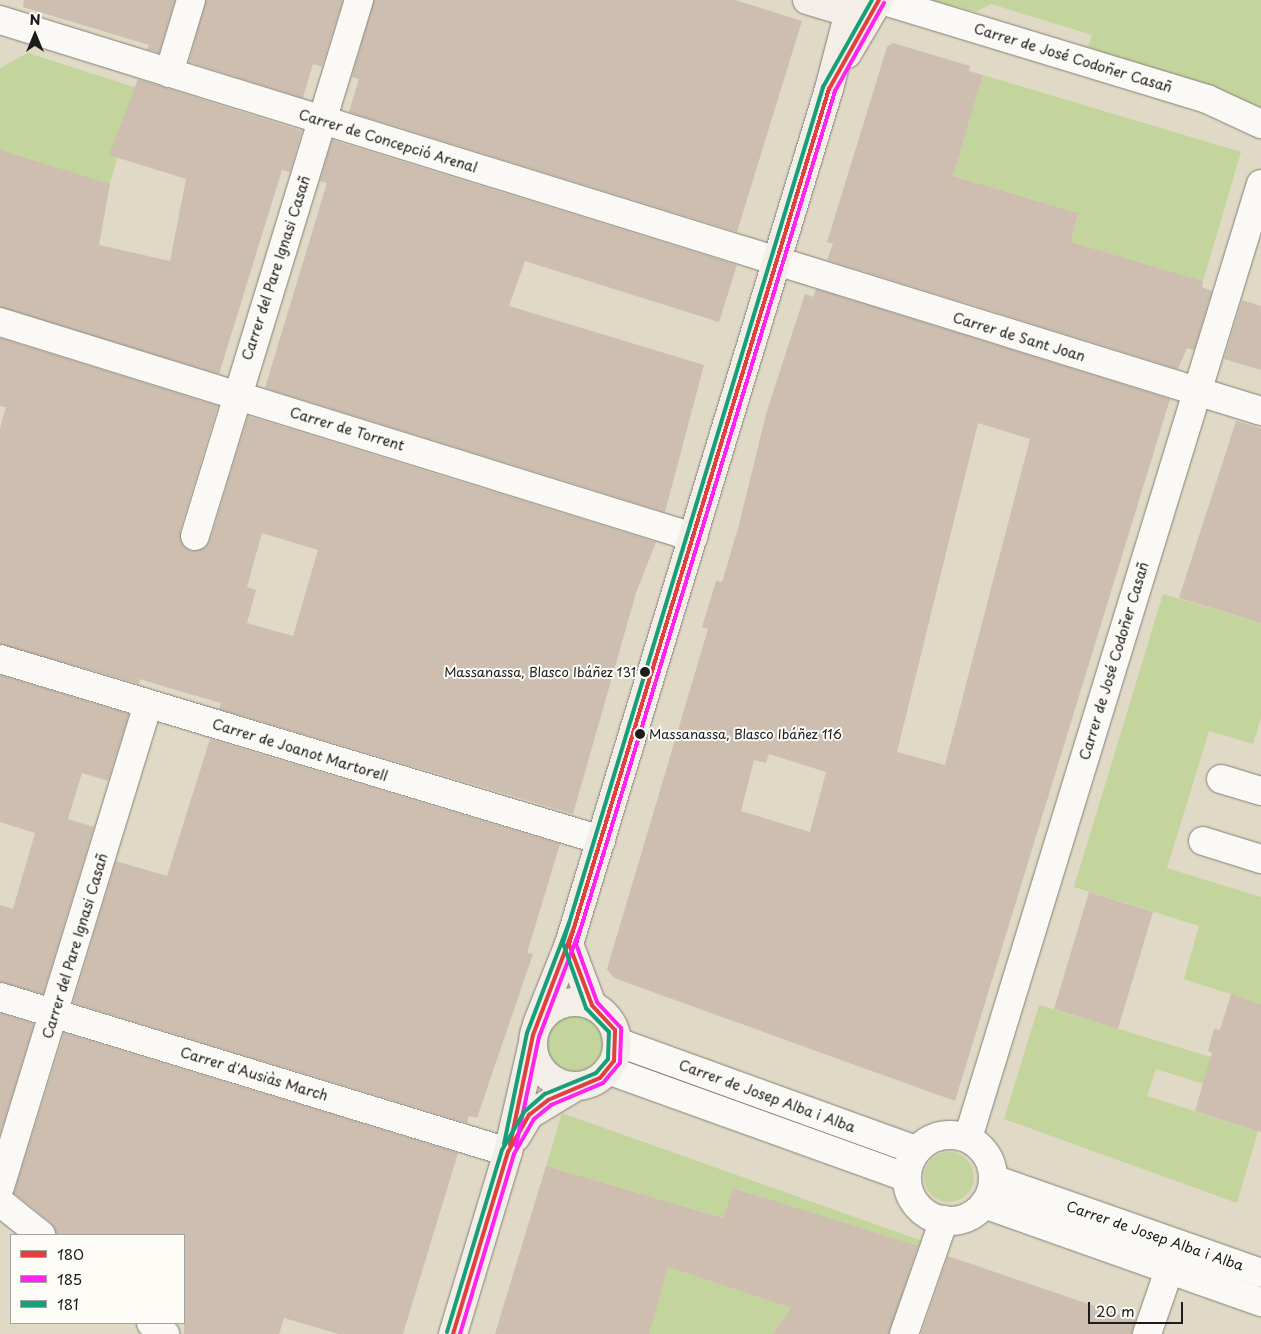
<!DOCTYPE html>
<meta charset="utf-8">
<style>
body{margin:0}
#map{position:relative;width:1261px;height:1334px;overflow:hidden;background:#e0d9c6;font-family:"Playpen Sans",sans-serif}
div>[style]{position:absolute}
.green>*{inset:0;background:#c3d59d}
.round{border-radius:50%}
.building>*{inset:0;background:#cdbeb0}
.roads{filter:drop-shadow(0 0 1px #848077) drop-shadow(0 0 1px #848077)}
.street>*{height:28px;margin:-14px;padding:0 14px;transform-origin:14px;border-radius:14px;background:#faf9f6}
.street>.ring{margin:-14px;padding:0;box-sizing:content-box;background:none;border:28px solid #faf9f6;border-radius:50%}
.secondary>*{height:28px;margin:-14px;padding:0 14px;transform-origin:14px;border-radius:14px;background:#f3efe8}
.secondary>.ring{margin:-14px;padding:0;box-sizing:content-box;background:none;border:28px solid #f3efe8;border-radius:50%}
.bus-1>*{height:4px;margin:-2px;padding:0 2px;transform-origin:2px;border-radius:2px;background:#e24040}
.bus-2>*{height:4px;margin:-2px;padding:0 2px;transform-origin:2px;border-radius:2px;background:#ff22f1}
.bus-3>*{height:4px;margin:-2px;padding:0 2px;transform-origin:2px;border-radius:2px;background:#169f78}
.dots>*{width:14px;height:14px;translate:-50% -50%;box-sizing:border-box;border:2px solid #fdfcf7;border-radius:50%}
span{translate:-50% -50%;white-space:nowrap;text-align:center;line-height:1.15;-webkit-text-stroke:4px #fdfcf7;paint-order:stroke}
.bus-label{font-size:13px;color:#1c1c1c}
.right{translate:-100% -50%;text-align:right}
.left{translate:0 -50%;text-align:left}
.street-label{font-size:14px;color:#1c1c1c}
.legend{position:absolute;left:10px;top:1234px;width:175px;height:90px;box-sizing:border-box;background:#fdfcf7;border:1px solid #a3a29f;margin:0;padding:6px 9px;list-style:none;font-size:15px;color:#1c1c1c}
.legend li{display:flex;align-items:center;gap:10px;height:25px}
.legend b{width:25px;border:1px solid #a3a29f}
.north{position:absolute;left:10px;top:10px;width:50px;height:50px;-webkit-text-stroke:4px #fdfcf7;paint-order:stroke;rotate:0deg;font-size:14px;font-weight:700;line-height:20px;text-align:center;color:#1c1c1c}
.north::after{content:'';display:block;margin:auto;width:18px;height:22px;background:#1c1c1c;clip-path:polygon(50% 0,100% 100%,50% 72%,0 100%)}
.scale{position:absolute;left:1088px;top:1302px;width:95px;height:22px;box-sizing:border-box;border:2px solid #1c1c1c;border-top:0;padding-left:6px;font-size:15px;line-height:18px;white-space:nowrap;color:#1c1c1c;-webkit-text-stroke:4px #fdfcf7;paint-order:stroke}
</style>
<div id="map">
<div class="green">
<div style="clip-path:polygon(931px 0,1261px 0,1261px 107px,1088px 47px,1092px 35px,991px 4px,976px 12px)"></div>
<div style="clip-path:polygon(28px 53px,137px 88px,109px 187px,0 154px,0 68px)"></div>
<div style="clip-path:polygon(983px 75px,1241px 152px,1203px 281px,1071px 242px,1078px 213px,953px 176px)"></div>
<div style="clip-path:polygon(1163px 594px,1261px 623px,1261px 718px,1253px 744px,1209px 731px,1167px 868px,1261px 897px,1261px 1004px,1184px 979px,1199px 926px,1074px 887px)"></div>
<div style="clip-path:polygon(1039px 1005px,1261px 1072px,1261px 1102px,1156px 1069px,1147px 1096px,1258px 1131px,1237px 1203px,1004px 1119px)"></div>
<div class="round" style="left:547px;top:1015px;width:56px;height:56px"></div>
<div style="clip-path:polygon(562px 1113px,925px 1242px,923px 1248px,733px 1188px,723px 1218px,546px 1166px)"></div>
<div class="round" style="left:924px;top:1152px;width:50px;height:50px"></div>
<div style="clip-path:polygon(668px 1267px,791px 1308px,773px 1334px,648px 1334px)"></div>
</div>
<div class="building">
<div style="clip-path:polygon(24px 0,175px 0,159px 53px,147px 49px,149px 45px,23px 7px)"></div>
<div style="clip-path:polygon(206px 0,343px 0,322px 67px,313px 64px,303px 98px,189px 62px)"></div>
<div style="clip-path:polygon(374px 0,735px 0,802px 21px,737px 232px,349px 112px,359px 79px,352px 77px)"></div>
<div style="clip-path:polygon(893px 43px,970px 66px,969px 71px,983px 75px,953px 176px,1078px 213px,1071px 242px,1203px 281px,1202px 287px,1212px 291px,1194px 350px,1187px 348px,1178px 369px,827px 260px,833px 244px,827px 242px,887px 47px)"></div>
<div style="clip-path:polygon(138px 79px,302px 131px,290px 172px,282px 170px,219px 374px,0 307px,0 150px,110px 184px,99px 245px,170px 261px,186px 179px,109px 155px)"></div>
<div style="clip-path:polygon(332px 140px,737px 265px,719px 322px,525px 261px,509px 306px,704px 365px,665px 512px,265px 388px,327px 183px,320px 181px)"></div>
<div style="clip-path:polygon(evenodd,816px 289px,1170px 399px,955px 1101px,614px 978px,607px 969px,708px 629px,702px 627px,716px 581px,722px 582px,739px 525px,766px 414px,805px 294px,813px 297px,816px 289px,978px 423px,1030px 439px,945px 765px,897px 752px,978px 423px,816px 289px,769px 754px,826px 772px,810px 832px,741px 811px,754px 760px,766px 763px,769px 754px)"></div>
<div style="clip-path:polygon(1242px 300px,1261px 306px,1261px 370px,1224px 359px)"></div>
<div style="clip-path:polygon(evenodd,0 338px,218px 406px,180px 531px,183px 546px,191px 551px,205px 548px,210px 541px,248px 416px,656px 542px,636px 593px,573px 814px,219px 709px,221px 703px,169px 688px,140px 679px,139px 684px,0 644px,0 428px,6px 407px,0 406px,0 338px,262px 533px,318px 550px,293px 636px,247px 623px,256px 590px,247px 587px,262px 533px)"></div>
<div style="clip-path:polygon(1236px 421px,1261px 428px,1261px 623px,1179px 598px)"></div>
<div style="clip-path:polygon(0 675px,129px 714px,108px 781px,82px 773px,68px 819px,94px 827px,43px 994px,0 982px,0 905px,13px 909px,35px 833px,0 822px)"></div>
<div style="clip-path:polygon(210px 739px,560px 844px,527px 953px,533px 954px,477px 1118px,469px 1116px,467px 1123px,73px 1003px,116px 861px,167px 876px)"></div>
<div style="clip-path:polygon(1089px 892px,1153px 912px,1118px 1029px,1054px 1009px)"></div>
<div style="clip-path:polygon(1231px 994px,1261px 1004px,1261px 1132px,1195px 1111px,1212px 1053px,1208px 1051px,1214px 1029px,1220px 1030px)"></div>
<div style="clip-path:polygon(0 1013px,34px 1024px,0 1134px)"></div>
<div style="clip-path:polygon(64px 1033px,458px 1153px,403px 1334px,339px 1334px,284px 1318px,279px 1334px,184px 1334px,184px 1235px,56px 1235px,51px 1223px,14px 1193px)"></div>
<div style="clip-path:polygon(546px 1166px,723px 1218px,733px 1188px,918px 1246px,889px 1334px,773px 1334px,791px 1308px,668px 1267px,649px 1334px,495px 1334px)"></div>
<div style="clip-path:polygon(948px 1256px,1135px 1320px,1132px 1334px,921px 1334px)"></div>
</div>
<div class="roads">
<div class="street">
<div style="left:881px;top:0;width:341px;rotate:16.9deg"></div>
<div style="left:1207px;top:99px;width:60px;rotate:24.8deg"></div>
<div style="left:0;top:20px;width:1320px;rotate:17.23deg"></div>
<div style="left:169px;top:73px;width:76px;rotate:-73.2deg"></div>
<div style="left:0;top:322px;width:726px;rotate:17.24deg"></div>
<div style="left:195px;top:536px;width:561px;rotate:-72.99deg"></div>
<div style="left:0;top:659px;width:628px;rotate:16.76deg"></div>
<div style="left:1221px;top:779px;width:42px;rotate:16.7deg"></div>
<div style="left:1203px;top:841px;width:61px;rotate:17.2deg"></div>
<div style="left:0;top:997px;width:531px;rotate:16.97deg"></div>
<div style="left:617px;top:1042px;width:318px;rotate:19.9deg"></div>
<div style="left:608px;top:1070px;width:317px;rotate:19.8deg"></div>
<div class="ring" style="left:907px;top:1135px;width:58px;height:58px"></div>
<div style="left:968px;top:1138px;width:998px;rotate:-72.93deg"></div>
<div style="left:993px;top:1179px;width:284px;rotate:19.3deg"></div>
<div style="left:0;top:1187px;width:505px;rotate:-72.96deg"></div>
<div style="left:0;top:1202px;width:53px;rotate:38.8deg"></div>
<div style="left:984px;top:1204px;width:294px;rotate:19.5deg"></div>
<div style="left:151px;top:1323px;width:18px;rotate:38deg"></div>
<div style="left:904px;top:1334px;width:121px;rotate:-70.7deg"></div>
<div style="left:1147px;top:1334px;width:68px;rotate:-71deg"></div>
</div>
<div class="secondary">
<div style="left:807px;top:0;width:42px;rotate:16.7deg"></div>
<div style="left:847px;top:54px;width:63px;rotate:-59.3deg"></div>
<div style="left:569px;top:944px;width:65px;rotate:69.3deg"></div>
<div class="ring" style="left:533px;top:1002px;width:56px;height:56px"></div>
<div style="left:537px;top:1024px;width:86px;rotate:-68.2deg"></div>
<div style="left:569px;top:944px;width:894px;rotate:-73.09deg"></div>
<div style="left:829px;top:89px;width:92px;rotate:-75.5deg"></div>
<div style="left:516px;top:1137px;width:26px;rotate:-59deg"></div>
<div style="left:529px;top:1115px;width:56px;rotate:-31.1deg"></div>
<div style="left:453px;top:1334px;width:190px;rotate:-73.2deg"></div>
<div style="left:508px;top:1152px;width:108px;rotate:-77.1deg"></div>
</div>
</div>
<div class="bus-1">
<div style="left:510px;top:1145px;width:112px;rotate:-78.2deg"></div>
<div style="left:533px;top:1035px;width:118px;rotate:-69.1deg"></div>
<div style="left:453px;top:1334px;width:190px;rotate:-73.2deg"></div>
<div style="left:508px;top:1152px;width:43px;rotate:-60.4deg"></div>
<div style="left:529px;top:1115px;width:24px;rotate:-38deg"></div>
<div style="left:548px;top:1100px;width:56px;rotate:-22.9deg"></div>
<div style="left:600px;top:1078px;width:22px;rotate:-51deg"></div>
<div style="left:614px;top:1061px;width:31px;rotate:-88deg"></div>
<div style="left:615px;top:1030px;width:34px;rotate:-133deg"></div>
<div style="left:592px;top:1005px;width:65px;rotate:-110.7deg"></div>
<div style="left:569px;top:944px;width:894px;rotate:-73.09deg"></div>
<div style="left:829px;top:89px;width:102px;rotate:-60.7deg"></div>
</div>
<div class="bus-2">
<div style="left:516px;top:1146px;width:111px;rotate:-78.1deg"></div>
<div style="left:539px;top:1037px;width:118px;rotate:-69.1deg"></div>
<div style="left:460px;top:1334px;width:188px;rotate:-73.3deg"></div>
<div style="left:514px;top:1154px;width:40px;rotate:-60.3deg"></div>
<div style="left:534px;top:1119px;width:22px;rotate:-39deg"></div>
<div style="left:551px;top:1105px;width:56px;rotate:-22.9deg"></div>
<div style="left:603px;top:1083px;width:26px;rotate:-50deg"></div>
<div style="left:620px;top:1063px;width:35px;rotate:-88deg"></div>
<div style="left:621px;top:1028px;width:35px;rotate:-133deg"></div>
<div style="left:597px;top:1002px;width:62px;rotate:-109.9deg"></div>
<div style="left:576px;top:944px;width:891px;rotate:-73.11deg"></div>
<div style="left:835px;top:91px;width:101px;rotate:-60.9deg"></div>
</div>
<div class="bus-3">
<div style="left:504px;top:1144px;width:113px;rotate:-78.3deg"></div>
<div style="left:527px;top:1033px;width:118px;rotate:-69.1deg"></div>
<div style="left:447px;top:1332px;width:190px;rotate:-73.2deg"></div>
<div style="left:502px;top:1150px;width:44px;rotate:-59.9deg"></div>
<div style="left:524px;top:1112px;width:28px;rotate:-41deg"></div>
<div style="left:545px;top:1094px;width:55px;rotate:-22.4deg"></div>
<div style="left:596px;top:1073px;width:18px;rotate:-49deg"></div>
<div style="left:608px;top:1059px;width:27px;rotate:-88deg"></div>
<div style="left:609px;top:1032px;width:33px;rotate:-134deg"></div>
<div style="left:586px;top:1008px;width:69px;rotate:-109.5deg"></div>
<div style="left:563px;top:943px;width:895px;rotate:-73.1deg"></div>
<div style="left:823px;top:87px;width:100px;rotate:-60.6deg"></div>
</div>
<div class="dots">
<div style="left:645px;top:672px;background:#1c1c1c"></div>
<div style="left:640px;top:734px;background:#1c1c1c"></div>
</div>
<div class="bus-label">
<span class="right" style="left:636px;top:672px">Massanassa, Blasco Ibáñez 131</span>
<span class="left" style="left:649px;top:734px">Massanassa, Blasco Ibáñez 116</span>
</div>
<div class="street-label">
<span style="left:1073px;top:58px;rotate:17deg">Carrer de José Codoñer Casañ</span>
<span style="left:388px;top:141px;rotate:17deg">Carrer de Concepció Arenal</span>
<span style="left:276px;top:268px;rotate:-72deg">Carrer del Pare Ignasi Casañ</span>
<span style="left:1019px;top:337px;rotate:17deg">Carrer de Sant Joan</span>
<span style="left:347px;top:429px;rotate:17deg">Carrer de Torrent</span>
<span style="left:1114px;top:661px;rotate:-73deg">Carrer de José Codoñer Casañ</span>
<span style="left:300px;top:750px;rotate:17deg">Carrer de Joanot Martorell</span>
<span style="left:75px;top:946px;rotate:-73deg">Carrer del Pare Ignasi Casañ</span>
<span style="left:254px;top:1074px;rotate:17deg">Carrer d'Ausiàs March</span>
<span style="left:767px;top:1096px;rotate:20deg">Carrer de Josep Alba i Alba</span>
<span style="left:1155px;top:1236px;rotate:19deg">Carrer de Josep Alba i Alba</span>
</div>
<ul class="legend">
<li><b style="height:6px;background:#e24040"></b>180</li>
<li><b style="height:6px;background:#ff22f1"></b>185</li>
<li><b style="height:6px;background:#169f78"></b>181</li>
</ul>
<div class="north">N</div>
<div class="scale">20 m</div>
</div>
